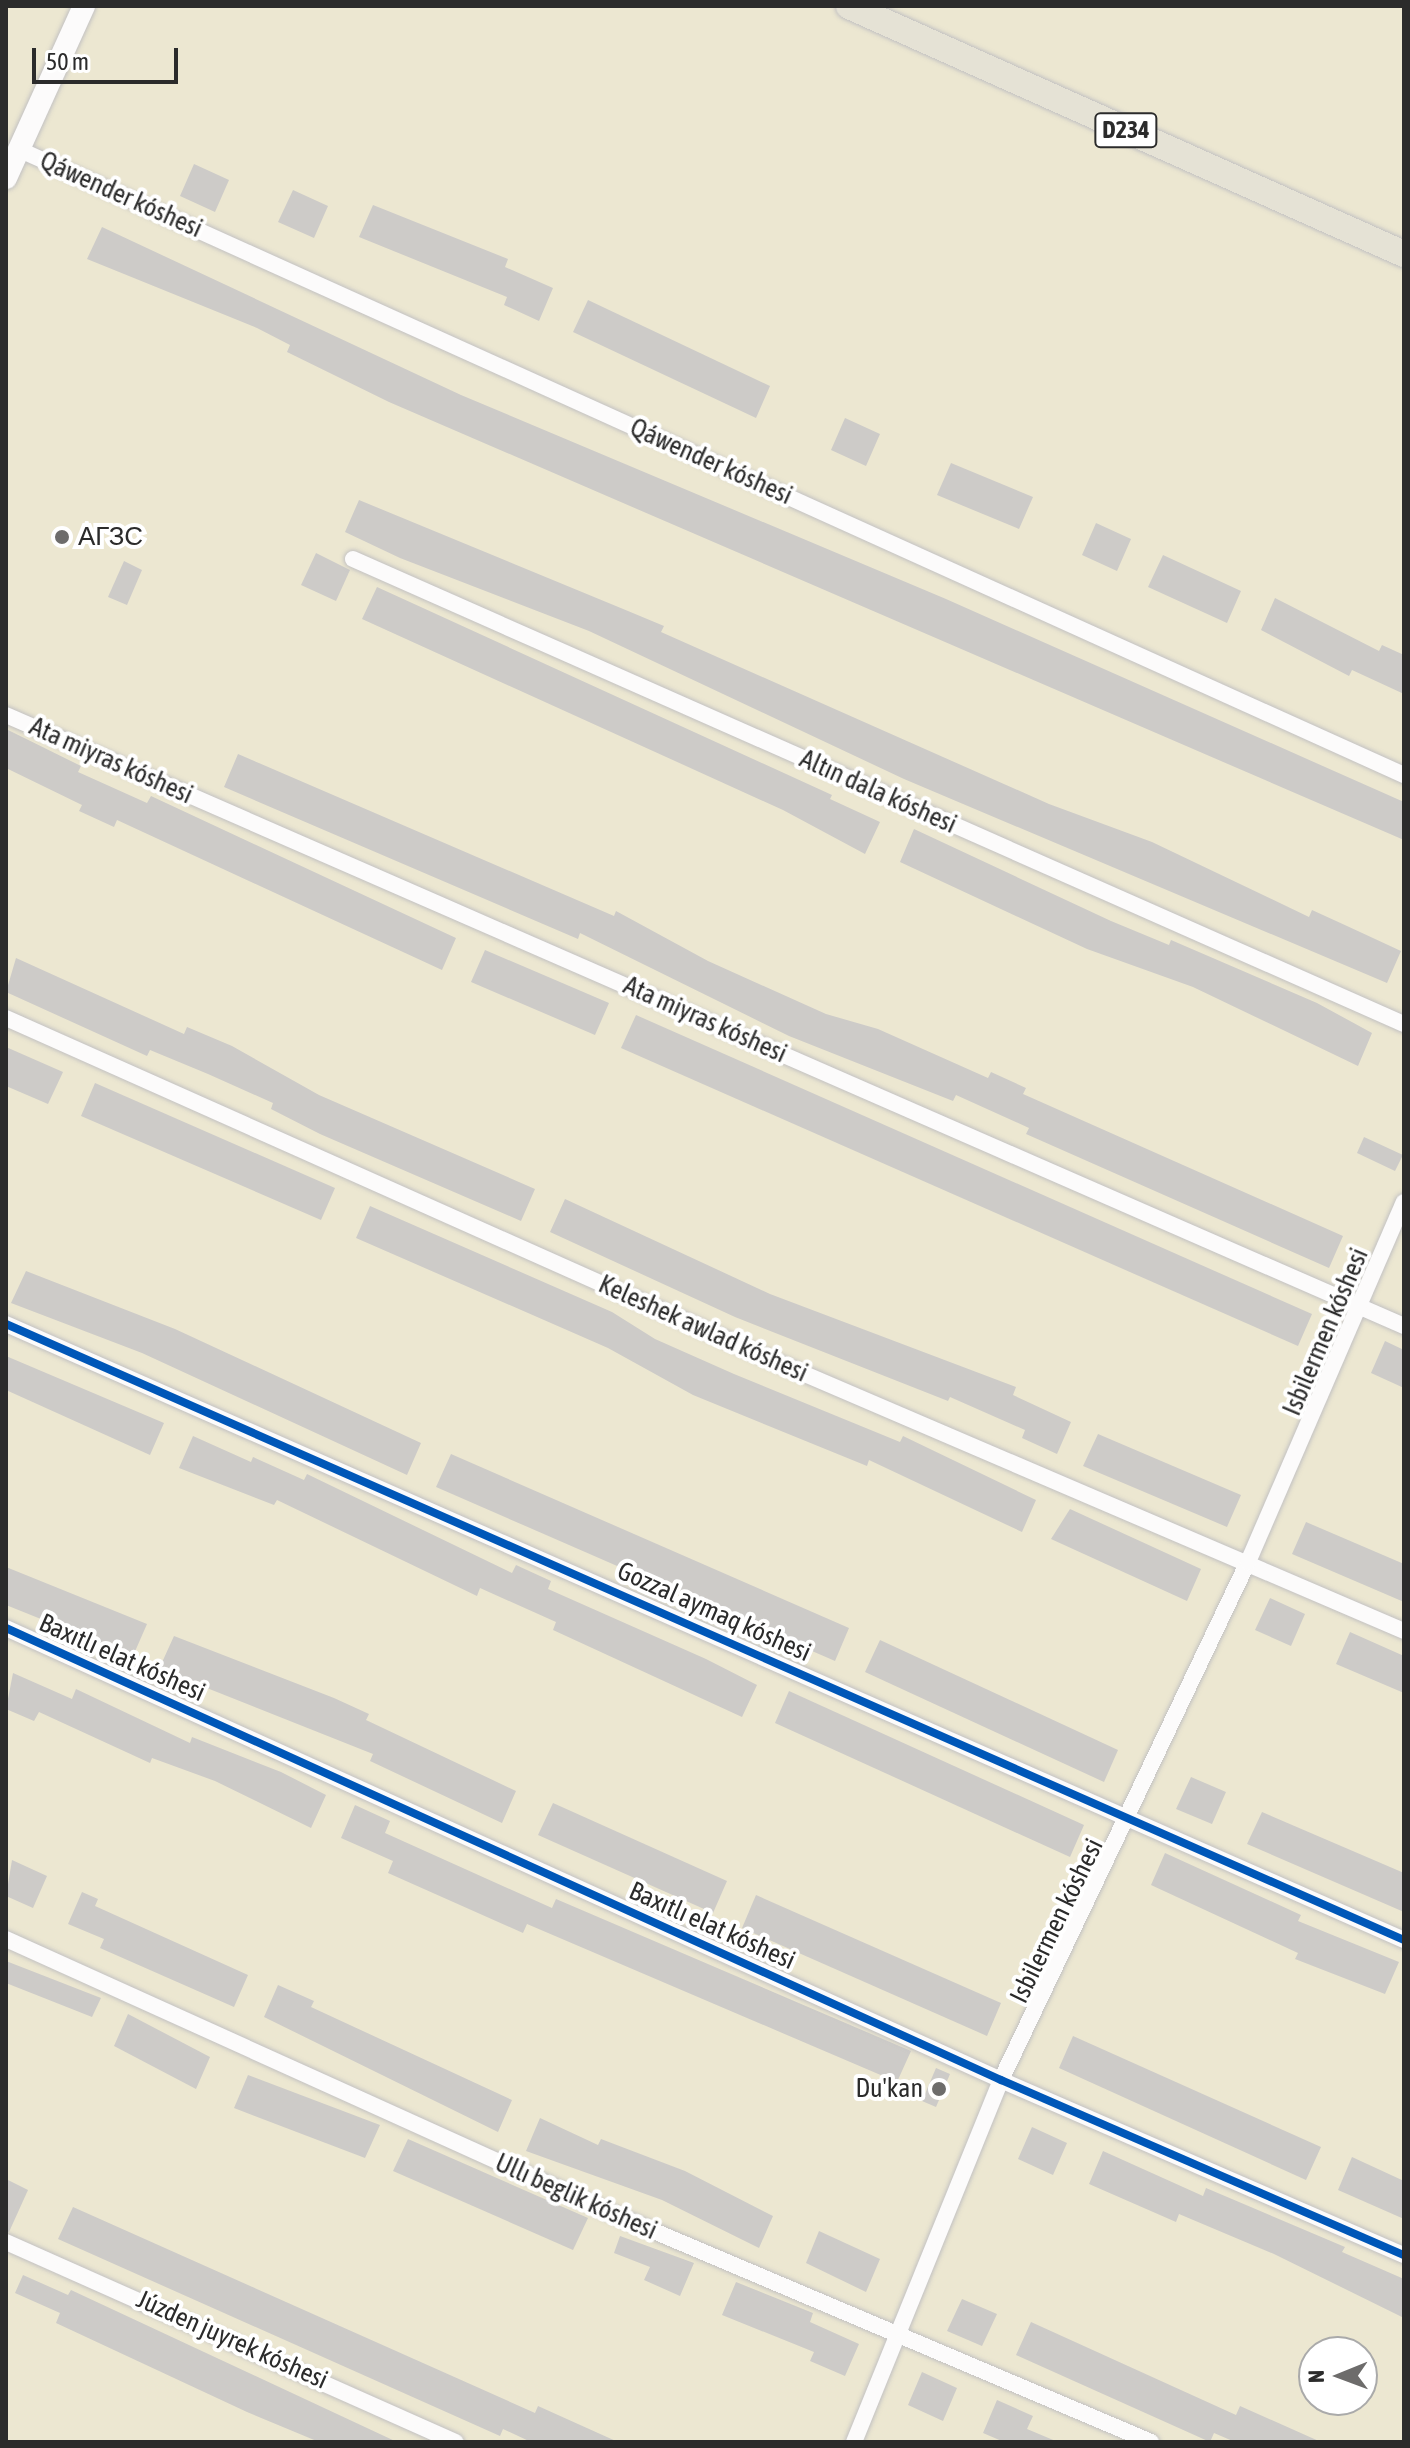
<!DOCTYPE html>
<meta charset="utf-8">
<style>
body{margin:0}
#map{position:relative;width:1410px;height:2448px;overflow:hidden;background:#e8e5e2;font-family:"Asap Condensed",sans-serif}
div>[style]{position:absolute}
.sand>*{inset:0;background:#ece7d1}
.building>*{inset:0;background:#cdcbc8}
.roads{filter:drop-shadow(0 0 2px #c2c1c2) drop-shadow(0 0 2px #c2c1c2)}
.street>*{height:16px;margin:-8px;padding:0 8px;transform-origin:8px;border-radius:8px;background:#fcfbfb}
.secondary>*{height:22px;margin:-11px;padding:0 11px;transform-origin:11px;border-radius:11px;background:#fcfbfb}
.primary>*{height:26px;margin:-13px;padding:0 13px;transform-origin:13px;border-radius:13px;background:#e5e2d5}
.cycleway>*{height:8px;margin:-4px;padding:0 4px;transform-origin:4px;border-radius:4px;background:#0057b8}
.dots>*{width:22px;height:22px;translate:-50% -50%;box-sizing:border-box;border:4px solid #fff;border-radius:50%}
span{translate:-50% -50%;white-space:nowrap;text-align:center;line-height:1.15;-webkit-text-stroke:8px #fff;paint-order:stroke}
.shield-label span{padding:2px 6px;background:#fff;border:2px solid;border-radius:6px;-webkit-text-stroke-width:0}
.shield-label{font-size:24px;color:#2b2b2b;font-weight:700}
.street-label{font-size:26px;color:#2b2b2b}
.poi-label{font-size:26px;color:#2b2b2b}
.left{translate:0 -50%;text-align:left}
.right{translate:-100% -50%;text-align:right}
.frame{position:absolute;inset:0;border:8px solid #2b2b2b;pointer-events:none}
.north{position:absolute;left:1298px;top:2336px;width:80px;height:80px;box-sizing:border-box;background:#fff;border:2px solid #aaa;border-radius:50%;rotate:269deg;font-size:22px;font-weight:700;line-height:32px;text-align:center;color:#2b2b2b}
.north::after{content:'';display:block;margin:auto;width:28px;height:36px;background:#6d6c6b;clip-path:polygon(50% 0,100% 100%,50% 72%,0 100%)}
.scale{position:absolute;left:32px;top:48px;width:146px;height:36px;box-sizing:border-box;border:4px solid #2b2b2b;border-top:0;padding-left:10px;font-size:24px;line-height:28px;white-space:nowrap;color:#2b2b2b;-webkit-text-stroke:6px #fff;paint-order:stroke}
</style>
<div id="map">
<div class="sand">
<div style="clip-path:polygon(evenodd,6px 6px,1404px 6px,1404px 2442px,6px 2442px,6px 6px,1314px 2352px,1362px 2352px,1362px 2400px,1314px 2400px,1314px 2352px)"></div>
</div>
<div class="building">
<div style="clip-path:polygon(194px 164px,229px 180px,215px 212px,180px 196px)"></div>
<div style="clip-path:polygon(293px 190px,328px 206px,314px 238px,278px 222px)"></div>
<div style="clip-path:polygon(373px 205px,508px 259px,505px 267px,553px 288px,539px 321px,504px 305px,507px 297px,359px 237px)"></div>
<div style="clip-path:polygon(102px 227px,461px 395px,946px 599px,1404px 802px,1404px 840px,389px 402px,287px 352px,290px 345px,257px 328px,87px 259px)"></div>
<div style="clip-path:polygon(588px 300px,770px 386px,756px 418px,573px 332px)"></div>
<div style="clip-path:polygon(845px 418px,880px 434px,866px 466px,831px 450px)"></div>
<div style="clip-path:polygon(951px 463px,1033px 497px,1019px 529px,937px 495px)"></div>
<div style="clip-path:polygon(359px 500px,628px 611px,664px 626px,661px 632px,1049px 804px,1152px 842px,1309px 917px,1312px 910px,1347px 926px,1401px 951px,1387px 983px,904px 779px,589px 631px,400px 558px,345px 532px)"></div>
<div style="clip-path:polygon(1096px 523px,1131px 539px,1117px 571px,1082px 555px)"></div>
<div style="clip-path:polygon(316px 553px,350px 570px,336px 601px,301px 585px)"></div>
<div style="clip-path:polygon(1163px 555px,1241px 591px,1227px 623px,1148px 587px)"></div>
<div style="clip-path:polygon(124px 561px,142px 570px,127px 605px,108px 597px)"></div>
<div style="clip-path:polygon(377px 587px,832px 795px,830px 799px,880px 822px,865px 854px,783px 810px,362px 619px)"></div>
<div style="clip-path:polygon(1275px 598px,1379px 651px,1382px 645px,1404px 655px,1404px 694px,1352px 670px,1349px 676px,1261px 630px)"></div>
<div style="clip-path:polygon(6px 729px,81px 766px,78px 772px,147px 803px,151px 796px,456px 938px,442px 970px,117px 820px,114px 827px,79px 811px,82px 805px,6px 768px)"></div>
<div style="clip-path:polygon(238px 754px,614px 916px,616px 911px,708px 961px,826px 1014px,878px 1029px,988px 1078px,991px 1072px,1026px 1088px,1023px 1094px,1343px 1236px,1329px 1268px,1026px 1134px,1029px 1128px,956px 1095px,953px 1101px,789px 1036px,580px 933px,578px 939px,224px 787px)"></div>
<div style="clip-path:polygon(914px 829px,1111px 921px,1169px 945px,1171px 940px,1317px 1003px,1372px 1033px,1358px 1066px,1193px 987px,1087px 949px,900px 862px)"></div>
<div style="clip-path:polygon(485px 950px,609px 1003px,595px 1035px,471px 982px)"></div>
<div style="clip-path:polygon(16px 958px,184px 1034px,187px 1027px,232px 1046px,319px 1095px,535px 1189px,521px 1221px,320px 1134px,271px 1109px,273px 1103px,208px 1074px,150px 1050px,147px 1056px,6px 992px)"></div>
<div style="clip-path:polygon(636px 1015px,1312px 1314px,1298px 1346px,621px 1048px)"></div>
<div style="clip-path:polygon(6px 1047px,63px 1072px,48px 1104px,6px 1086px)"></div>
<div style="clip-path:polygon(95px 1083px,335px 1188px,321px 1220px,81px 1116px)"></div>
<div style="clip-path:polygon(1364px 1137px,1403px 1155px,1395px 1171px,1357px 1153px)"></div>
<div style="clip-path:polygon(565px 1199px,770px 1294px,1016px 1387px,1013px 1395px,1071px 1422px,1057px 1454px,1022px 1438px,1025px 1430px,950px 1397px,948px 1401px,735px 1317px,550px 1232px)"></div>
<div style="clip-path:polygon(370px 1206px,612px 1312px,655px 1339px,734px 1374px,900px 1442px,903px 1436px,1036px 1500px,1022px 1532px,869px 1460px,867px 1466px,693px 1395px,608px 1348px,356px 1238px)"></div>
<div style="clip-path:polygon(26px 1271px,175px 1329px,421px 1443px,407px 1475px,142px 1353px,11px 1303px)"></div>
<div style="clip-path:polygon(1385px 1341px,1404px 1350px,1404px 1388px,1371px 1373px)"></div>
<div style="clip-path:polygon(6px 1356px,164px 1423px,150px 1455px,6px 1390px)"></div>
<div style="clip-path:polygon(1098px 1434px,1241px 1495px,1227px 1527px,1083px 1466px)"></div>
<div style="clip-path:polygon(193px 1436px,251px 1462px,253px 1457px,304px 1480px,307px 1474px,512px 1573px,516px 1565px,551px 1581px,548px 1589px,706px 1659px,757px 1685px,742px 1717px,553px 1630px,556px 1622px,480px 1588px,477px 1596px,277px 1500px,274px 1505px,179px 1468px)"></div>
<div style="clip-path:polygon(451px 1454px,849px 1628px,835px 1661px,436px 1487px)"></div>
<div style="clip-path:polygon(1070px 1509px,1201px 1569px,1187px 1601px,1051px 1539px)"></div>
<div style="clip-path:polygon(1306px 1522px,1404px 1564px,1404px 1602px,1292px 1554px)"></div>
<div style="clip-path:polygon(6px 1567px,147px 1624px,133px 1656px,6px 1605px)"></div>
<div style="clip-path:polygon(1270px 1598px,1305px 1614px,1291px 1646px,1255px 1630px)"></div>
<div style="clip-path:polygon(1350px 1632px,1404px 1656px,1404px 1693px,1336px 1664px)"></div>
<div style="clip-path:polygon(174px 1636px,334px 1698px,369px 1714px,366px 1720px,516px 1791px,502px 1823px,370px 1761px,373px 1754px,159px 1669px)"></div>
<div style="clip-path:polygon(880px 1640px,1118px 1750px,1104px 1782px,865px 1672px)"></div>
<div style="clip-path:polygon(13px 1673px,72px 1699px,76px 1689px,190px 1743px,192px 1737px,281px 1772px,326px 1795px,311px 1828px,215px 1781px,152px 1758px,150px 1763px,39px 1712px,34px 1721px,6px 1709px)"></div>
<div style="clip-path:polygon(789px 1691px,1084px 1825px,1070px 1857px,775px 1723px)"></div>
<div style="clip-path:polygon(1191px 1777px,1226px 1792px,1212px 1824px,1176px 1809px)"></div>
<div style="clip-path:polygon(553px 1803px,727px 1881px,713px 1913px,538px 1835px)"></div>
<div style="clip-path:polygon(355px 1805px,390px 1821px,385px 1833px,552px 1908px,556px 1899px,911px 2051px,897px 2082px,527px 1924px,523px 1933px,388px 1873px,393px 1861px,341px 1838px)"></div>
<div style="clip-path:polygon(1262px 1812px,1404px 1873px,1404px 1912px,1247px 1844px)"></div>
<div style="clip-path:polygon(1165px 1853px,1301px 1915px,1298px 1921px,1399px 1962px,1385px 1994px,1295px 1959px,1298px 1953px,1151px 1885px)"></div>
<div style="clip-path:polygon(12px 1860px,47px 1876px,33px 1908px,6px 1896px)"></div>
<div style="clip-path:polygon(82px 1892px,98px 1899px,95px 1906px,248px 1975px,234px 2007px,100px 1948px,104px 1939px,68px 1924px)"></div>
<div style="clip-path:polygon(756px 1895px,1001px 2003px,987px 2036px,742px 1928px)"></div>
<div style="clip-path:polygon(6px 1961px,101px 1998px,92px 2017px,6px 1983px)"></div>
<div style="clip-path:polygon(278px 1985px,314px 2001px,311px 2007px,512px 2100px,498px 2132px,264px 2017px)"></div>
<div style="clip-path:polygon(128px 2014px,210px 2057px,196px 2089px,114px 2046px)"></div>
<div style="clip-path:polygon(1073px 2036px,1321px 2147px,1306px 2180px,1059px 2068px)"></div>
<div style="clip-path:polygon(936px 2068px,950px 2074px,936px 2107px,922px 2101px)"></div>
<div style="clip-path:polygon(248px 2075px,380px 2125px,365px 2158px,234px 2108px)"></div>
<div style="clip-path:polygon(540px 2118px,598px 2145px,601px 2139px,685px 2171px,773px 2216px,759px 2248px,662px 2200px,526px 2151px)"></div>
<div style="clip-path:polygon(1032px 2127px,1067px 2143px,1053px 2175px,1018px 2159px)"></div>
<div style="clip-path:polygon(408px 2139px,588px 2218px,573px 2250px,393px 2171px)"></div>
<div style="clip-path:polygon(1103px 2151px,1203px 2196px,1206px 2188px,1345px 2247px,1342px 2252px,1404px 2279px,1404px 2318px,1274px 2254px,1179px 2214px,1176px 2222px,1089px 2184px)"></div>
<div style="clip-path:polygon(1352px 2157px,1404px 2181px,1404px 2219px,1338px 2190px)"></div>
<div style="clip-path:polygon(6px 2179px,28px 2190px,9px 2232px,6px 2231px)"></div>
<div style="clip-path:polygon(73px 2207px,535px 2413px,538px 2406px,618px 2442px,531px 2442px,503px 2429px,500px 2436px,58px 2239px)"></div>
<div style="clip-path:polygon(819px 2231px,880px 2259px,866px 2292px,806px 2263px)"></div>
<div style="clip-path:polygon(620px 2236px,694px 2263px,680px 2296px,644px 2280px,650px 2267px,614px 2253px)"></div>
<div style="clip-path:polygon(23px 2275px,68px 2295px,71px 2290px,397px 2442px,319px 2442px,247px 2412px,56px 2323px,60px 2313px,15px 2293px)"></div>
<div style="clip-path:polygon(736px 2282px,813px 2313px,810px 2322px,859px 2344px,845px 2376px,810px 2361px,814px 2352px,722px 2315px)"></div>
<div style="clip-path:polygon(962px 2299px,997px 2314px,982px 2346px,947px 2331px)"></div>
<div style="clip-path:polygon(1031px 2322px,1236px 2415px,1240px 2406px,1321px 2442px,1235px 2442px,1214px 2433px,1210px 2442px,1016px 2355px)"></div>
<div style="clip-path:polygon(922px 2372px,957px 2388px,943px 2421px,908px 2405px)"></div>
<div style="clip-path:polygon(997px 2400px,1033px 2416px,1027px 2429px,1058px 2442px,1004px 2442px,983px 2433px)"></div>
</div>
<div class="roads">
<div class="street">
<div style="left:18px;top:149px;width:1521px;rotate:24.31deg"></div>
<div style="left:353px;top:559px;width:1149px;rotate:23.87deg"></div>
<div style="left:6px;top:715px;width:1526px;rotate:23.61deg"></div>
<div style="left:6px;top:1018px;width:846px;rotate:24.05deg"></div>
<div style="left:779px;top:1363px;width:680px;rotate:23.21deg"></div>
<div style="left:6px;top:1324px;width:1528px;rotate:23.78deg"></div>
<div style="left:6px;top:1628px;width:1093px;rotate:24.43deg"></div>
<div style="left:1001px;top:2080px;width:439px;rotate:23.5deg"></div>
<div style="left:6px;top:1939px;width:670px;rotate:24.34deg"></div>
<div style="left:616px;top:2215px;width:581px;rotate:22.99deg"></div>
<div style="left:6px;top:2242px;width:492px;rotate:24deg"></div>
<div style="left:854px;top:2442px;width:391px;rotate:-67.9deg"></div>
<div style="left:1001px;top:2080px;width:574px;rotate:-64.51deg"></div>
<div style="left:1248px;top:1562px;width:392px;rotate:-66.6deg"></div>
</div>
<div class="secondary">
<div style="left:6px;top:178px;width:189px;rotate:-65.6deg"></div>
</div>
<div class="primary">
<div style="left:849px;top:6px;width:608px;rotate:24.08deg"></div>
</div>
</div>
<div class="cycleway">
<div style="left:6px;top:1324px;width:1528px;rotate:23.78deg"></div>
<div style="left:6px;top:1628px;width:1093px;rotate:24.43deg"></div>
<div style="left:1001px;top:2080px;width:439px;rotate:23.5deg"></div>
</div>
<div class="dots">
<div style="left:62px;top:537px;background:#6d6c6b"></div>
<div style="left:939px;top:2089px;background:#6d6c6b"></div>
</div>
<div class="shield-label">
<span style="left:1126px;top:130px">D234</span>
</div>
<div class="street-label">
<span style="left:121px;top:195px;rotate:24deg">Qáwender kóshesi</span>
<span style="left:711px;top:462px;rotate:24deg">Qáwender kóshesi</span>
<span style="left:111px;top:761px;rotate:24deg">Ata miyras kóshesi</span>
<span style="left:878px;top:792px;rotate:24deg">Altın dala kóshesi</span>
<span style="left:705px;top:1020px;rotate:24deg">Ata miyras kóshesi</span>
<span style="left:703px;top:1329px;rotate:24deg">Keleshek awlad kóshesi</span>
<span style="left:1326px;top:1332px;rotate:-67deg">Isbilermen kóshesi</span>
<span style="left:714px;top:1612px;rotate:24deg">Gozzal aymaq kóshesi</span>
<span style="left:122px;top:1658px;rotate:24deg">Baxıtlı elat kóshesi</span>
<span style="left:1057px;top:1921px;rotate:-64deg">Isbilermen kóshesi</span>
<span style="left:712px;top:1926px;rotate:24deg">Baxıtlı elat kóshesi</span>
<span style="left:576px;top:2197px;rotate:24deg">Ullı beglik kóshesi</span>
<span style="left:232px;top:2340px;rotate:24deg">Júzden juyrek kóshesi</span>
</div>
<div class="poi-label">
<span class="left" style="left:78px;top:537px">АГЗС</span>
<span class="right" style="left:923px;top:2089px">Du'kan</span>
</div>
<div class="frame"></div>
<div class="north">N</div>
<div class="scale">50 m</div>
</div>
